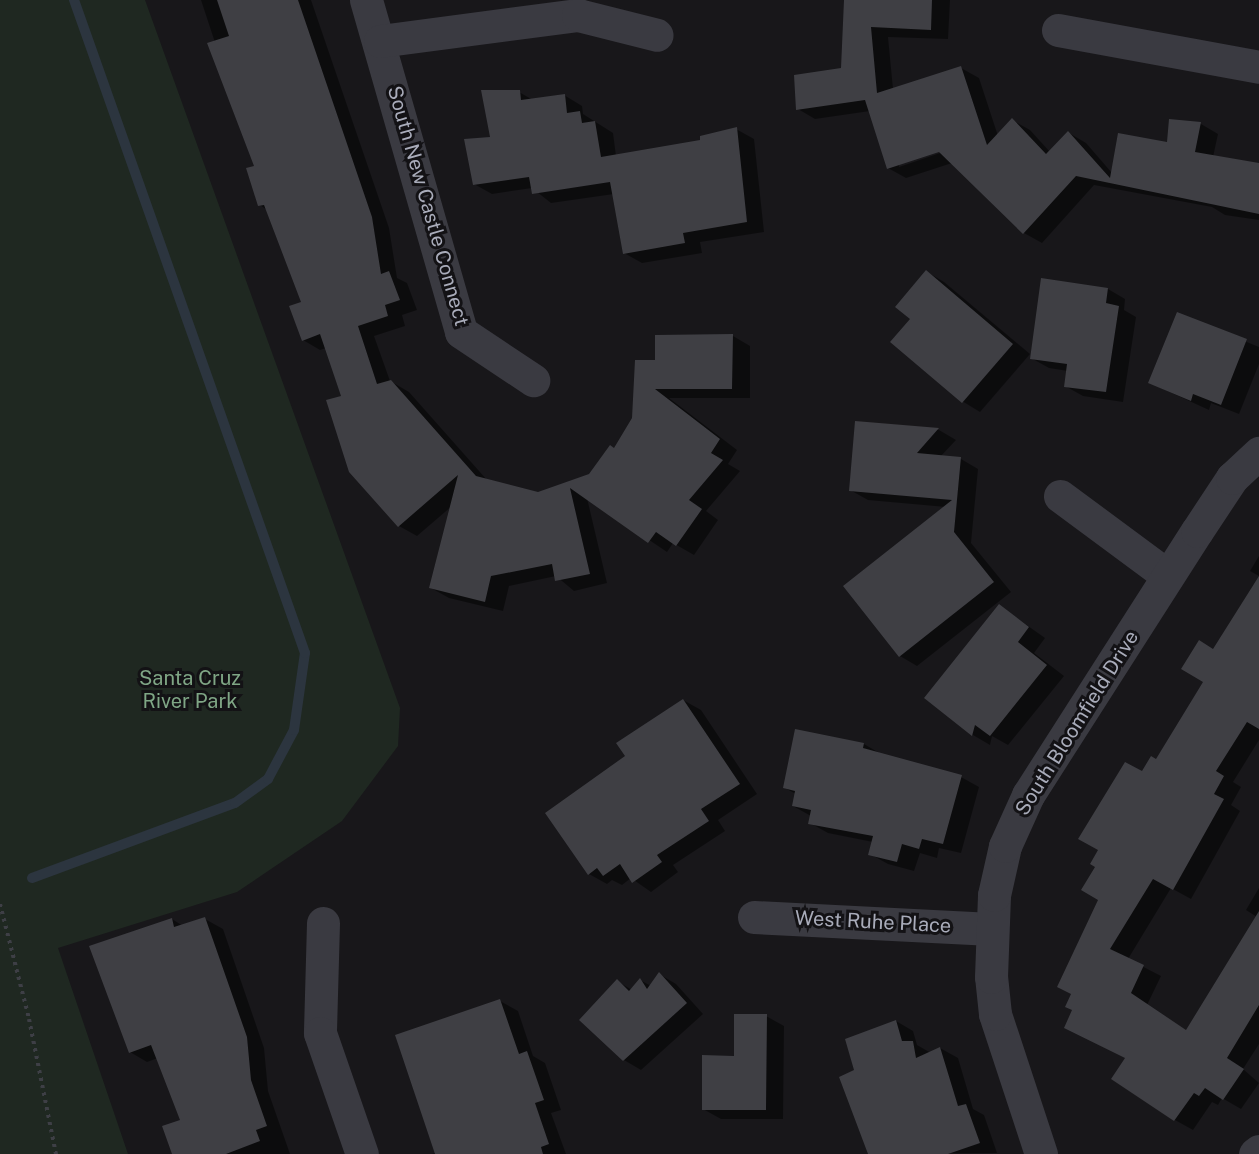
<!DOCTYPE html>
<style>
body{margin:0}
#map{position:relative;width:1259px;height:1154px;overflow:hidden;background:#18171a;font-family:"Public Sans",sans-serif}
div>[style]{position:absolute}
.green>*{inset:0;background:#1f2821}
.shadow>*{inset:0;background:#0007}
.stream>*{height:10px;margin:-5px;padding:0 5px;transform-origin:5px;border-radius:5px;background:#2c353f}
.building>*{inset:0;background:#3f3f44}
.path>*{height:4px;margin-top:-2px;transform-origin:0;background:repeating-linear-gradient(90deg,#3e3f46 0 3px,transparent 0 7.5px)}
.street>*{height:33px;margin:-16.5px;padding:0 16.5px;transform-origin:16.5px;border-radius:16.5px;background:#3a3a41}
span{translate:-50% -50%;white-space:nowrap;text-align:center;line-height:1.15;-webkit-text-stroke:6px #131215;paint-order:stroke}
.street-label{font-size:20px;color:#a9acba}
.park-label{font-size:20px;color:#7fa685}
</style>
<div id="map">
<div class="green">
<div style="clip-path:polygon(0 0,145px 0,400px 708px,398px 746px,342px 821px,237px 892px,58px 948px,128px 1154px,0 1154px)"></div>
</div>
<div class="shadow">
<div style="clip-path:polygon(201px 0,311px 0,389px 228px,397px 278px,407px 283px,417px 310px,402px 315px,405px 326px,374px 336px,390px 381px,409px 392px,487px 480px,538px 493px,590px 476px,615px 450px,634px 419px,657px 362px,733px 336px,750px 346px,750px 398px,669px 398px,737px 450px,728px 464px,740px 471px,706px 511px,718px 520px,694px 555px,673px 543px,667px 552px,587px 498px,607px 583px,574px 591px,556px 576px,509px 586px,503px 611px,449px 598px,431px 588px,452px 506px,417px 536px,399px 526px,351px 472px,343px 397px,326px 348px,320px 350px,303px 340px,303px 303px,267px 210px,260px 205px,256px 167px)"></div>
<div style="clip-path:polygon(evenodd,845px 0,950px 0,948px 39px,888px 37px,893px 89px,961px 68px,979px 78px,998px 136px,1012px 120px,1030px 130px,1050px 152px,1069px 133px,1086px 143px,1112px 173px,1169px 143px,1170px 120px,1201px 124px,1218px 134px,1213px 157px,1259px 164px,1259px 220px,1225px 215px,1212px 207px,1094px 185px,1042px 243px,1024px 233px,952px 163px,906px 178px,888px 168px,870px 111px,815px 119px,798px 109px,842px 69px,845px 0,946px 148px,946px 151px,899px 167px,899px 164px,946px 148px)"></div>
<div style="clip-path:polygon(519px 92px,533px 100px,564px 95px,582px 106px,583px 114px,613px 133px,616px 156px,702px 141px,736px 129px,754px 139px,764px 232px,700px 242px,702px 253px,642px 263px,624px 253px,614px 194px,551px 203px,532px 188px,492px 194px,474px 184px,492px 138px)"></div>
<div style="clip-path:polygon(927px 272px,944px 282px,1030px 354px,980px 412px,962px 401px,912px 319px)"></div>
<div style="clip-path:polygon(1043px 279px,1108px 289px,1125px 299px,1124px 310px,1136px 317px,1123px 402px,1083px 396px,1065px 386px,1068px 371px,1049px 368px,1031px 358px)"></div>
<div style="clip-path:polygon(1178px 314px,1259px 347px,1259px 364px,1239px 414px,1211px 403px,1209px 410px,1150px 383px)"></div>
<div style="clip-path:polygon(856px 422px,939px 430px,956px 440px,940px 457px,961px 459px,978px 469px,971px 543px,1011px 592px,917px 666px,900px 656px,946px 507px,868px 500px,850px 490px)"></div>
<div style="clip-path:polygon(1259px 556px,1259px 576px,1250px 571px)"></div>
<div style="clip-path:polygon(1259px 579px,1259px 740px,1233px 782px,1241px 787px,1231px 805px,1240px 811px,1191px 899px,1171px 888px,1128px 959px,1161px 976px,1147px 1005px,1187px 1031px,1257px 917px,1246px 910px,1259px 888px,1259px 1044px,1243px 1069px,1259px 1083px,1241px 1109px,1222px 1098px,1218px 1105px,1212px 1102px,1193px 1130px,1175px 1120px,1127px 1058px,1066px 1028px,1074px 1010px,1072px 994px,1100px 899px,1097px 866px,1143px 773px,1156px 761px,1205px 682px,1214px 651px)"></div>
<div style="clip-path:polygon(1000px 606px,1045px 638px,1034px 653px,1064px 676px,1008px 745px,992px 736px,990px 745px,973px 735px,926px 698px)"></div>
<div style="clip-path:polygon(683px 700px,701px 710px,757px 794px,718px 820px,725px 831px,673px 865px,678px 872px,651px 892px,631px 878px,622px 885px,612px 880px,607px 884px,589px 874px,627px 757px)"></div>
<div style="clip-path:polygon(864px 744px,881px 754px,961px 777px,979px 787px,961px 853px,939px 848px,937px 858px,920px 853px,914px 871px,888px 864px,870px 854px,873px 842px,828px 833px,810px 823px,811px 816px,793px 806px,796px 794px,785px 788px)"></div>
<div style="clip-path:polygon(172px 919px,183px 926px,205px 919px,223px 929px,264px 1048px,268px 1091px,290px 1154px,174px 1154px,182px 1121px,158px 1058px,147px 1062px,130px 1052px)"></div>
<div style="clip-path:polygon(659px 974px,676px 984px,703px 1014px,641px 1070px,624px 1060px,617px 981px,632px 990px,640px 980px,651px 986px)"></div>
<div style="clip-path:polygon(500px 1001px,518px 1011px,533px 1056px,545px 1063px,561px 1110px,551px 1113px,566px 1154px,432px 1154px,436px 1153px)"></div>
<div style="clip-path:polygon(735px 1015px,766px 1016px,784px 1026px,783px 1119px,721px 1119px,703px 1109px,704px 1056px,734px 1056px)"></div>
<div style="clip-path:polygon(896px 1021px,913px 1031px,917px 1045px,931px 1053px,940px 1048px,958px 1058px,973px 1109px,984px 1115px,997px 1153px,868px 1154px,856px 1071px)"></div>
</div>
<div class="stream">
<div style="left:32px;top:878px;width:216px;rotate:-20.3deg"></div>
<div style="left:235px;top:803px;width:41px;rotate:-36deg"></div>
<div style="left:268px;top:779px;width:55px;rotate:-62deg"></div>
<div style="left:294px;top:730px;width:78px;rotate:-81.9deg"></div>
<div style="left:305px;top:653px;width:693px;rotate:-109.48deg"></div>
</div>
<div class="building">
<div style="clip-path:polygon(217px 0,298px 0,372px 217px,381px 274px,389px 271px,400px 300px,385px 305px,388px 316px,358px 326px,377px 384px,391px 380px,476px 476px,538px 492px,589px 474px,610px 445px,614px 448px,632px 418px,635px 360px,655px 360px,655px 335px,733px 334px,732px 389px,655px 389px,720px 439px,711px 453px,723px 460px,689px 500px,702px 509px,676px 546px,656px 532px,648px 543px,570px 488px,590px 574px,555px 581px,552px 564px,491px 576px,485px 602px,429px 588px,458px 475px,398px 527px,349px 472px,326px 400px,341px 396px,320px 334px,302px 341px,289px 306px,301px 302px,264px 205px,258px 206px,246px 168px,254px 166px,207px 43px,229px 36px)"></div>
<div style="clip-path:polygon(844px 0,932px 0,931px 30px,871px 27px,877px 93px,961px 66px,987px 145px,1012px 118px,1046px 154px,1068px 131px,1110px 178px,1118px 133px,1167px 142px,1169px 119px,1201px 122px,1195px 152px,1259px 163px,1259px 214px,1076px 176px,1023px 234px,939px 152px,887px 169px,865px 100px,796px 110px,794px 75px,841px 68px)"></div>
<div style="clip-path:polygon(481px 90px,520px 90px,521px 100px,565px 94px,567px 113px,580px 111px,582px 123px,595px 121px,601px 157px,700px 140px,700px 136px,737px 127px,747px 222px,683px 233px,685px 243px,623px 254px,610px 182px,532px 194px,529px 177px,473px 185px,464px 139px,490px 137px)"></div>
<div style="clip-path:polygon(926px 270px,1013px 344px,962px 403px,890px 342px,910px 319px,895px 307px)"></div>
<div style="clip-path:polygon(1041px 278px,1108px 288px,1106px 303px,1119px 306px,1106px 392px,1064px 387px,1067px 364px,1030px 359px)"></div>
<div style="clip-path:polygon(1177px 312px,1247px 339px,1221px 405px,1193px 394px,1191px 401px,1148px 383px)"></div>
<div style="clip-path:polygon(855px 421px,939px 428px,917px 453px,961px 457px,954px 532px,994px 582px,899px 657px,843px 586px,952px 500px,849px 491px)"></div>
<div style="clip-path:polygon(1259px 576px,1259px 729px,1247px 722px,1216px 771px,1224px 776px,1214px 794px,1224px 799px,1173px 890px,1153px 879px,1110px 949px,1144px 965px,1131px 993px,1186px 1030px,1259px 911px,1259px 1005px,1227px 1058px,1244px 1069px,1223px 1100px,1205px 1088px,1199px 1096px,1194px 1093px,1174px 1121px,1111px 1079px,1125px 1058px,1064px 1028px,1072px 1010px,1065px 1007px,1071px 994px,1057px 987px,1098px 900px,1081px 890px,1095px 867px,1090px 864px,1098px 850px,1078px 839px,1125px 762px,1142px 771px,1151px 756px,1156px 759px,1203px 682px,1181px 669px,1199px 640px,1213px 649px)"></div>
<div style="clip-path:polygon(999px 604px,1029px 627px,1018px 642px,1047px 665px,990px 736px,975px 725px,972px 736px,924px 698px)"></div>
<div style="clip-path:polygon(683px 699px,740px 784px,701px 809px,709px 821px,657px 855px,662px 862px,632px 883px,620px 864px,603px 876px,597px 868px,588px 875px,545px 813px,625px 756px,616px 743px)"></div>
<div style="clip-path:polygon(795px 729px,864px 743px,863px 748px,962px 775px,943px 844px,922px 839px,919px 849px,902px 844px,897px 862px,868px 855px,873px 836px,808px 824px,811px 810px,792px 806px,795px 791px,783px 788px)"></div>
<div style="clip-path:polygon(205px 917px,247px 1037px,251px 1080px,267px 1126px,256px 1130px,260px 1141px,226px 1154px,172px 1154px,162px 1126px,180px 1120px,151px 1045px,129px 1053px,89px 946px,172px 918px,174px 927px)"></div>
<div style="clip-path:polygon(659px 972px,687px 1003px,623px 1061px,579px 1020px,617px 979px,629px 991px,640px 978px,647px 989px)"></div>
<div style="clip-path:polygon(500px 999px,519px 1054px,527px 1051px,544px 1100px,535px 1103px,549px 1144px,541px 1147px,543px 1154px,435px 1154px,395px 1035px)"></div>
<div style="clip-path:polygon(734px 1014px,767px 1014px,766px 1110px,702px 1110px,702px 1055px,734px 1056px)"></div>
<div style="clip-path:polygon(896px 1020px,902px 1041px,913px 1041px,916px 1058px,940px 1047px,958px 1106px,966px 1104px,980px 1143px,948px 1154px,868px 1154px,839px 1077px,854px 1070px,845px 1039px)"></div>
</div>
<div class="path">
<div style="left:0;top:904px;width:119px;rotate:75.8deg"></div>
<div style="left:29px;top:1019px;width:138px;rotate:78.7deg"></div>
</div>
<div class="street">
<div style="left:366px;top:0;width:345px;rotate:74deg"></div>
<div style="left:461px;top:332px;width:87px;rotate:33.7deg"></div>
<div style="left:1058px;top:30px;width:204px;rotate:10.4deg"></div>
<div style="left:380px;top:41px;width:200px;rotate:-7.5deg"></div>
<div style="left:578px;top:15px;width:81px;rotate:14.2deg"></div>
<div style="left:1060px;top:496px;width:134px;rotate:36.5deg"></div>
<div style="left:754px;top:917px;width:238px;rotate:2.9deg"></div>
<div style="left:323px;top:923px;width:110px;rotate:91.6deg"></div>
<div style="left:320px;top:1033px;width:128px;rotate:70.9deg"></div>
<div style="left:1041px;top:1154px;width:147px;rotate:-108.2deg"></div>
<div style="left:995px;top:1014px;width:37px;rotate:-96deg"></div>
<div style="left:991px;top:977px;width:82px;rotate:-87.9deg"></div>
<div style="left:994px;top:895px;width:50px;rotate:-77.3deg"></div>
<div style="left:1005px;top:846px;width:56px;rotate:-65.7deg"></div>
<div style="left:1028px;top:795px;width:313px;rotate:-57.4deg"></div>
<div style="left:1197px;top:531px;width:64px;rotate:-56.6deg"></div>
<div style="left:1232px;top:478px;width:37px;rotate:-43deg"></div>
<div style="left:1255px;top:1154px;width:5px;rotate:-37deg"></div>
</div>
<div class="street-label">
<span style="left:428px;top:206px;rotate:74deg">South New Castle Connect</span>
<span style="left:1077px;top:723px;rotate:-58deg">South Bloomfield Drive</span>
<span style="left:873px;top:922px;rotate:3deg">West Ruhe Place</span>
</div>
<div class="park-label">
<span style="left:190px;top:690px">Santa Cruz<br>River Park</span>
</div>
</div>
